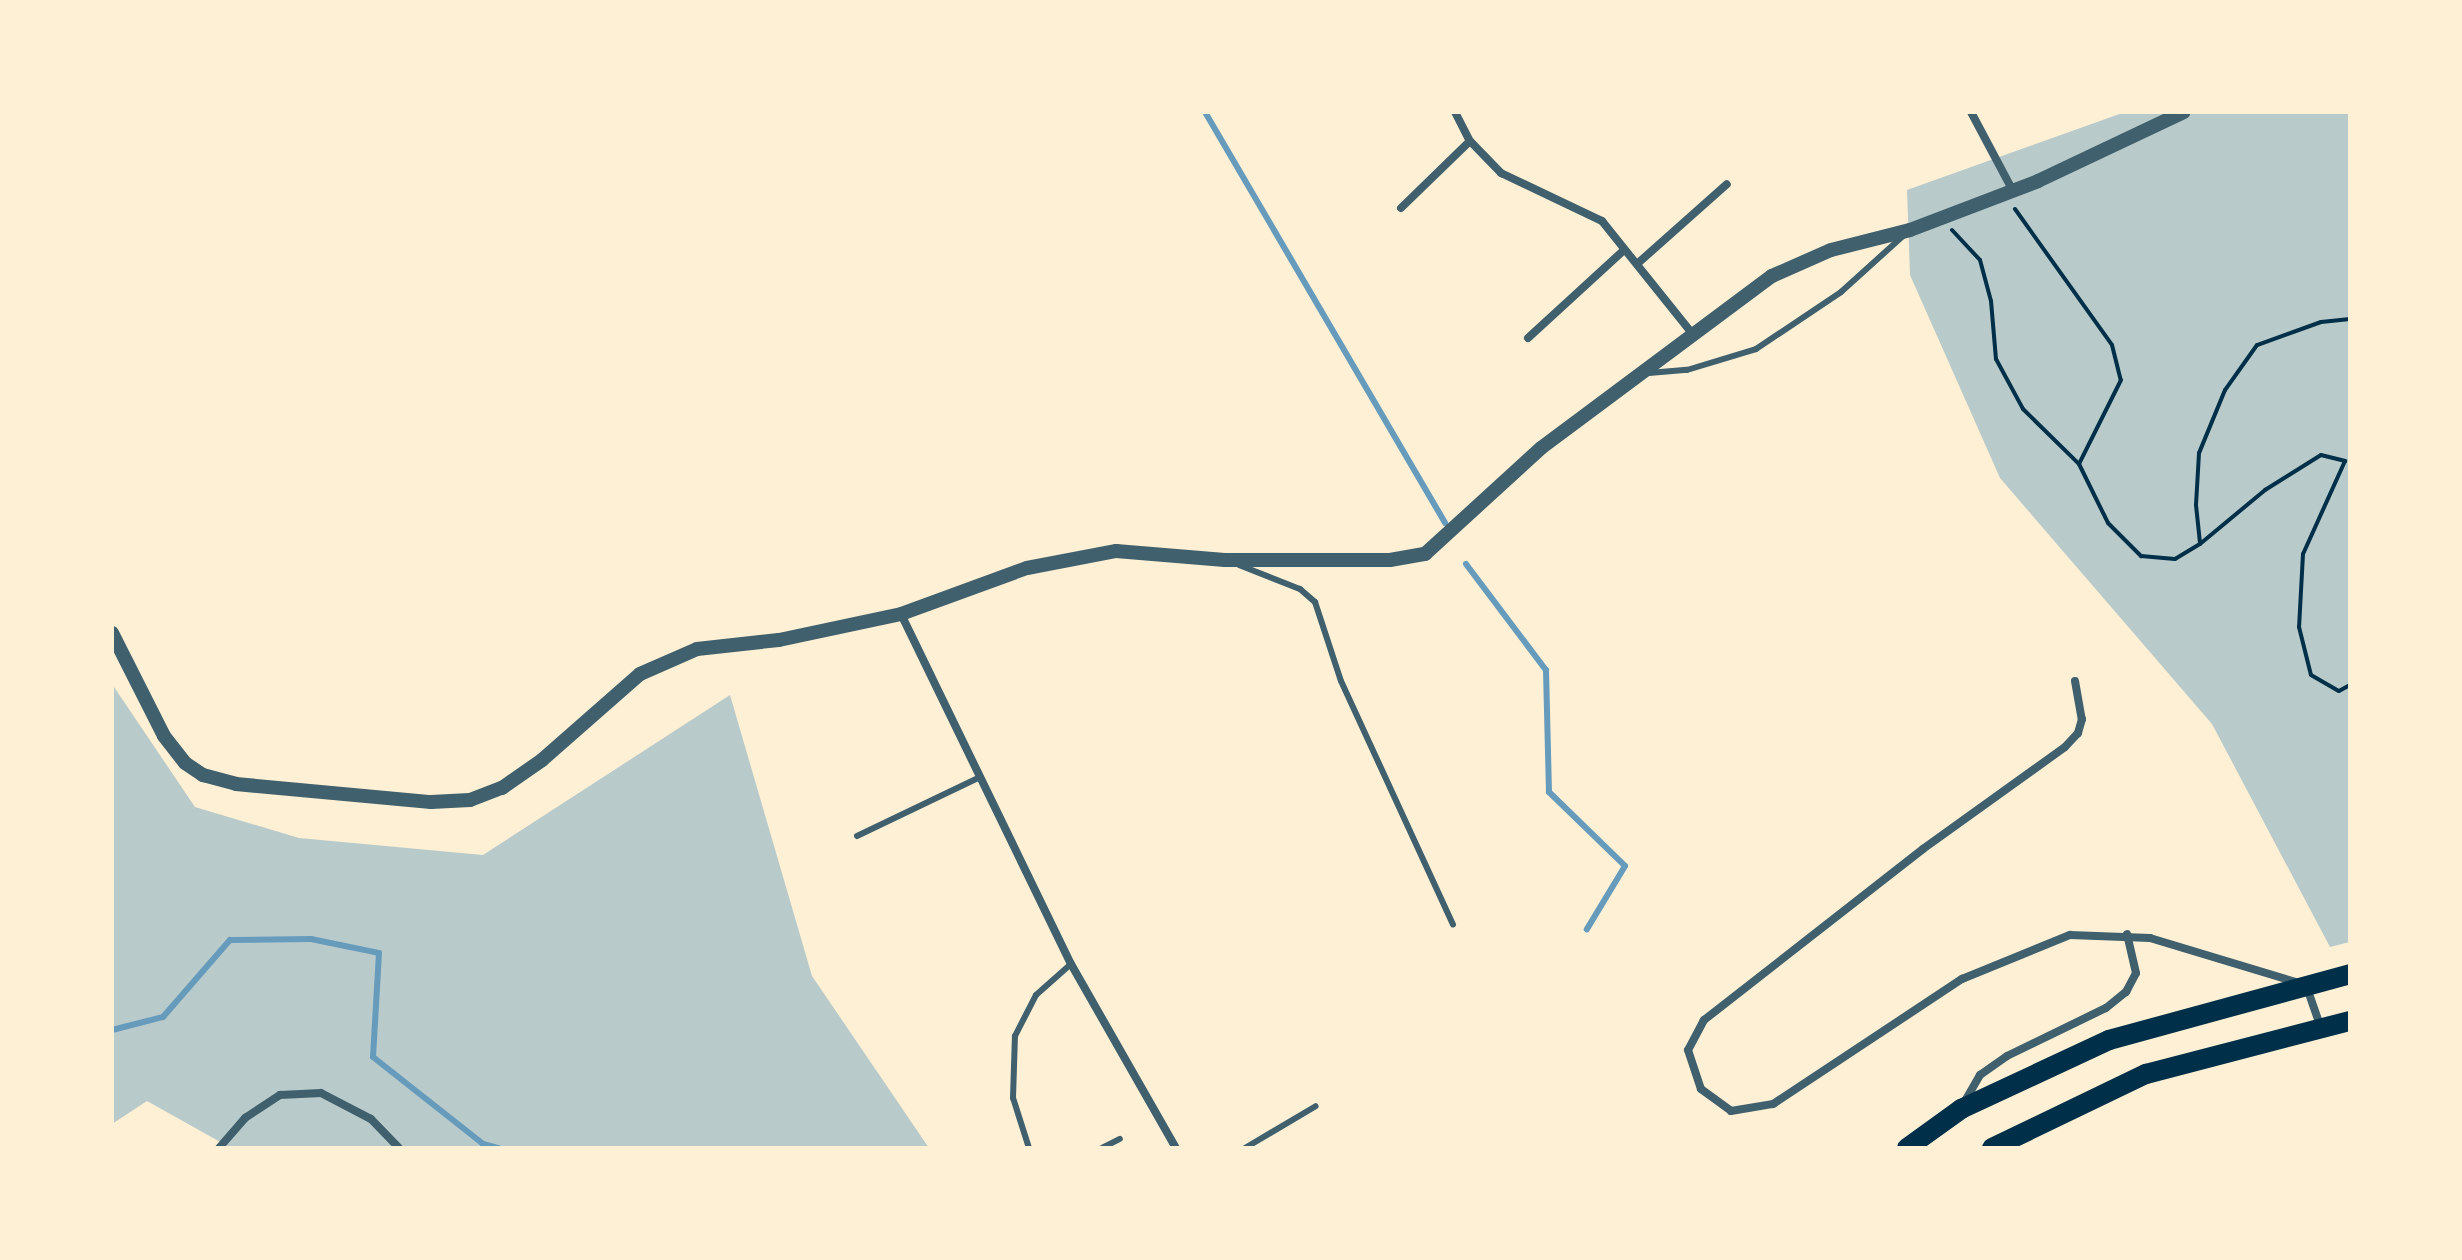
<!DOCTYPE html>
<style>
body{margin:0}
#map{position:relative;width:2462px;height:1260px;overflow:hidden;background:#fdf0d5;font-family:Raleway,sans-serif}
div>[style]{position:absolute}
.green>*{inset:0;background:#b9caca}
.stream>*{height:6px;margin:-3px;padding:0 3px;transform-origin:3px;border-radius:3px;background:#669bbc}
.path>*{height:4px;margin:-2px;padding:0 2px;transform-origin:2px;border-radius:2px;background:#003049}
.service>*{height:6px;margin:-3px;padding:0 3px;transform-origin:3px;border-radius:3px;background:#3f606c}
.minor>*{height:8px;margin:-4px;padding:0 4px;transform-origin:4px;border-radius:4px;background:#3f606c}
.tertiary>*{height:14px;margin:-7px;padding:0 7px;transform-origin:7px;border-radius:7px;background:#3f606c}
.trunk>*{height:20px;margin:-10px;padding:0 10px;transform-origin:10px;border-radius:10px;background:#003049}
span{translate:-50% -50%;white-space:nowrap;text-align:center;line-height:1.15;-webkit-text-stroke:6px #fdf0d5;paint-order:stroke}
.frame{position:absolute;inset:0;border:114px solid #fdf0d5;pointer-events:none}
</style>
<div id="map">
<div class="green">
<div style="clip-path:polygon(2125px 112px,2350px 112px,2350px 942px,2330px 947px,2212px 724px,2000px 478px,1910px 275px,1907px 190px)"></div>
<div style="clip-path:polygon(112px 684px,195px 807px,299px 838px,483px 855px,730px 695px,812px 976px,929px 1148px,231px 1148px,147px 1101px,112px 1124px)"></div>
</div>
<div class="stream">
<div style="left:1205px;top:112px;width:476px;rotate:59.7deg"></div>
<div style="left:1466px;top:564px;width:133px;rotate:53deg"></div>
<div style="left:1546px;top:670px;width:122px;rotate:88.6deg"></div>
<div style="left:1549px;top:792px;width:106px;rotate:44.2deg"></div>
<div style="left:1625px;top:866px;width:74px;rotate:121.1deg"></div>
<div style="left:112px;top:1030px;width:53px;rotate:-14.3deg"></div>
<div style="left:163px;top:1017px;width:102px;rotate:-49deg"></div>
<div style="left:230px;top:940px;width:81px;rotate:-0.7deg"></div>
<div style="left:311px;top:939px;width:69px;rotate:11.6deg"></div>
<div style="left:379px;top:953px;width:104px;rotate:93.3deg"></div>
<div style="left:373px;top:1057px;width:140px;rotate:38.3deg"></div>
<div style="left:483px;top:1144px;width:16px;rotate:15deg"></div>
</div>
<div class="path">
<div style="left:2015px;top:209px;width:167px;rotate:54.5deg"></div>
<div style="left:2112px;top:345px;width:36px;rotate:76deg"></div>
<div style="left:2121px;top:380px;width:94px;rotate:116.6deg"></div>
<div style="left:2079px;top:464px;width:66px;rotate:63.8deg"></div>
<div style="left:2108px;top:523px;width:47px;rotate:45deg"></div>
<div style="left:2141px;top:556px;width:34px;rotate:5deg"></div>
<div style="left:2175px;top:559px;width:29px;rotate:-31deg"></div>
<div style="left:1952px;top:230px;width:41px;rotate:47deg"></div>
<div style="left:1980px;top:260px;width:42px;rotate:75deg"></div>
<div style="left:1991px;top:301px;width:58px;rotate:85.1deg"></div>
<div style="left:1996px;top:359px;width:57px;rotate:61.6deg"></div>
<div style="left:2023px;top:409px;width:78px;rotate:44.5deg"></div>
<div style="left:2350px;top:319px;width:29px;rotate:174deg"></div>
<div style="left:2321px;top:322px;width:68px;rotate:160.2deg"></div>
<div style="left:2257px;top:345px;width:55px;rotate:125.4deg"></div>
<div style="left:2225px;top:390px;width:68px;rotate:112.4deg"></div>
<div style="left:2199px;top:453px;width:52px;rotate:93.3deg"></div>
<div style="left:2196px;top:505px;width:39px;rotate:84deg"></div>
<div style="left:2200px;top:544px;width:85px;rotate:-39.7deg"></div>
<div style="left:2265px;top:490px;width:66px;rotate:-32deg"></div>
<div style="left:2321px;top:455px;width:25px;rotate:14deg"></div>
<div style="left:2345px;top:461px;width:102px;rotate:114.3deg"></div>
<div style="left:2303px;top:554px;width:73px;rotate:93.1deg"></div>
<div style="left:2299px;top:627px;width:49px;rotate:76deg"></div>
<div style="left:2311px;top:675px;width:32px;rotate:30deg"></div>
<div style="left:2339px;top:691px;width:13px;rotate:-29deg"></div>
</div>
<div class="service">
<div style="left:1649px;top:373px;width:38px;rotate:-5deg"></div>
<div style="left:1687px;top:370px;width:72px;rotate:-16.9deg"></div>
<div style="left:1756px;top:349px;width:102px;rotate:-33.8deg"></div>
<div style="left:1841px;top:292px;width:85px;rotate:-42.1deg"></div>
<div style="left:1239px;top:565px;width:66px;rotate:21.5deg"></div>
<div style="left:1300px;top:589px;width:20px;rotate:41deg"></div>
<div style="left:1315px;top:602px;width:83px;rotate:71.8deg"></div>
<div style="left:1341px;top:681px;width:268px;rotate:65.3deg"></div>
<div style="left:857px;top:836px;width:136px;rotate:-25.6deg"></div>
<div style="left:1029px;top:1148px;width:52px;rotate:-107.7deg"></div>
<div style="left:1013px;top:1098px;width:62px;rotate:-88.2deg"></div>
<div style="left:1015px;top:1036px;width:46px;rotate:-62.9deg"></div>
<div style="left:1036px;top:995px;width:47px;rotate:-41.5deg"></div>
<div style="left:1102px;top:1148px;width:20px;rotate:-27deg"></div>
<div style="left:1245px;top:1148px;width:82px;rotate:-30.6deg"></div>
</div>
<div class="minor">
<div style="left:1455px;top:112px;width:33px;rotate:63deg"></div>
<div style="left:1470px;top:141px;width:45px;rotate:45.9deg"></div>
<div style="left:1501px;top:173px;width:112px;rotate:25.4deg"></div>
<div style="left:1602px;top:221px;width:142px;rotate:51.3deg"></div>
<div style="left:1971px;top:112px;width:89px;rotate:62deg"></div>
<div style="left:1401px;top:208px;width:96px;rotate:-44.2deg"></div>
<div style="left:1637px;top:264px;width:120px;rotate:-41.6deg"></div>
<div style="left:1528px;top:338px;width:130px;rotate:-42.5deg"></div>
<div style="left:901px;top:614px;width:389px;rotate:64.1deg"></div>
<div style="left:1071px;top:964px;width:212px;rotate:60.3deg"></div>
<div style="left:2075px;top:681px;width:39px;rotate:80deg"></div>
<div style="left:2082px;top:719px;width:15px;rotate:106deg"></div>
<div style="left:2078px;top:733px;width:19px;rotate:133deg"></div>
<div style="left:2065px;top:747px;width:175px;rotate:144.3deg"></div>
<div style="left:1923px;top:849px;width:278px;rotate:142deg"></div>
<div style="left:1704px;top:1020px;width:34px;rotate:118deg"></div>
<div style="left:1688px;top:1050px;width:41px;rotate:71.6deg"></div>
<div style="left:1701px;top:1089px;width:37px;rotate:36deg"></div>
<div style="left:1731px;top:1111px;width:43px;rotate:-9.5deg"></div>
<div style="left:1773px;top:1104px;width:227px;rotate:-33.5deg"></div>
<div style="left:1962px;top:979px;width:117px;rotate:-22.2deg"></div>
<div style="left:2070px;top:935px;width:80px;rotate:2.1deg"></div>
<div style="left:2150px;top:938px;width:163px;rotate:16.8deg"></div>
<div style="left:2306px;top:985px;width:46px;rotate:70.8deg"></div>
<div style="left:1965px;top:1101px;width:30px;rotate:-60deg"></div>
<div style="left:1980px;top:1075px;width:33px;rotate:-35deg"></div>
<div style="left:2007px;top:1056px;width:110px;rotate:-25.9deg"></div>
<div style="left:2106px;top:1008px;width:26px;rotate:-39deg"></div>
<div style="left:2126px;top:992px;width:21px;rotate:-62deg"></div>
<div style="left:2136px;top:973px;width:40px;rotate:-103deg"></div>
<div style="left:219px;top:1148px;width:40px;rotate:-49deg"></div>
<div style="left:245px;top:1118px;width:42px;rotate:-33.3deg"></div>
<div style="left:280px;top:1095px;width:41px;rotate:-2.8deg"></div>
<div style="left:321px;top:1093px;width:56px;rotate:27.5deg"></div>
<div style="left:371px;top:1119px;width:40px;rotate:46deg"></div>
</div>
<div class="tertiary">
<div style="left:112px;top:633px;width:115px;rotate:63.2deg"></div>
<div style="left:164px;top:736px;width:34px;rotate:52deg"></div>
<div style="left:185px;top:763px;width:22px;rotate:34deg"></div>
<div style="left:203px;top:775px;width:34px;rotate:15deg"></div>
<div style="left:236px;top:784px;width:196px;rotate:5.3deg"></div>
<div style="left:431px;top:802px;width:39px;rotate:-3deg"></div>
<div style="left:470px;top:800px;width:34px;rotate:-21deg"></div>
<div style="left:502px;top:788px;width:49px;rotate:-35deg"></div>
<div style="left:542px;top:760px;width:130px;rotate:-41.3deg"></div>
<div style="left:640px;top:674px;width:62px;rotate:-23.7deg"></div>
<div style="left:697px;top:649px;width:82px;rotate:-6.3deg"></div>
<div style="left:779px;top:640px;width:125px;rotate:-12deg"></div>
<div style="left:901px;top:614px;width:134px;rotate:-20.1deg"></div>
<div style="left:1027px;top:568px;width:91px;rotate:-10.8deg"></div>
<div style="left:1116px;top:551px;width:109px;rotate:4.7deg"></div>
<div style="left:1225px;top:560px;width:165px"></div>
<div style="left:1390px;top:560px;width:36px;rotate:-10deg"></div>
<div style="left:1425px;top:554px;width:157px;rotate:-42.4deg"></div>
<div style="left:1541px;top:448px;width:288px;rotate:-36.7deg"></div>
<div style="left:1772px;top:276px;width:64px;rotate:-23.8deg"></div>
<div style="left:1831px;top:250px;width:81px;rotate:-14.2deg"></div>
<div style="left:1910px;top:230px;width:137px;rotate:-20.9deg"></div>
<div style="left:2038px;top:181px;width:161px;rotate:-25.3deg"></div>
</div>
<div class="trunk">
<div style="left:1907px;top:1148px;width:67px;rotate:-35.8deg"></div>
<div style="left:1961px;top:1109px;width:163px;rotate:-25deg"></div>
<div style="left:2109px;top:1040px;width:250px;rotate:-15.3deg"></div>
<div style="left:1992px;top:1148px;width:171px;rotate:-25.7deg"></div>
<div style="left:2146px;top:1074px;width:211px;rotate:-14.6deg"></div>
</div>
<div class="frame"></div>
</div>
